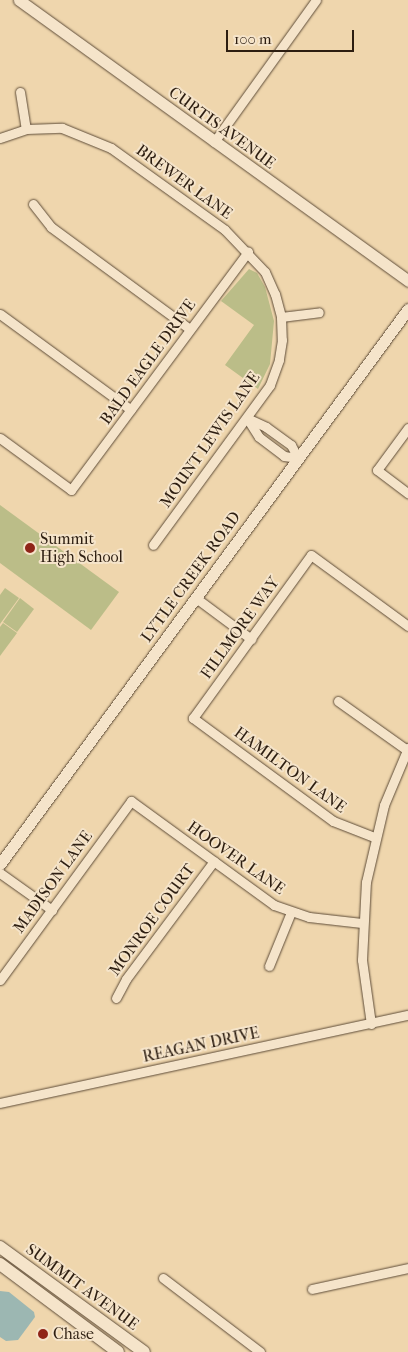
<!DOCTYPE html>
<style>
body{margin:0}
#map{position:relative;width:408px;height:1352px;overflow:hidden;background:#efd6ad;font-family:"IM FELL French Canon",serif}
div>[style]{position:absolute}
.green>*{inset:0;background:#bbbd88}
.water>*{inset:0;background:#9cb7b2}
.roads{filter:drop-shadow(0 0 1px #5e4c38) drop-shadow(0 0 1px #5e4c38)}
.minor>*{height:9px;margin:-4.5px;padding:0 4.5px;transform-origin:4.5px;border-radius:4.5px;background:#f5e4ca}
.tertiary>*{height:11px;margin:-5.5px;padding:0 5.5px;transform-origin:5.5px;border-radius:5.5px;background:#f5e4ca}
.secondary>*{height:12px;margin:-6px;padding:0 6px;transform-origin:6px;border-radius:6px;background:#f5e4ca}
.dots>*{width:14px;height:14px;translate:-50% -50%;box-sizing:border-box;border:2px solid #f5e4ca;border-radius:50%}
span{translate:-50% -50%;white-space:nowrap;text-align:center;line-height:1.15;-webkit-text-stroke:4px #f5e4ca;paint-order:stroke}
.street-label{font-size:16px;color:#2d1e11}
.poi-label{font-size:16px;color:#2d1e11}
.left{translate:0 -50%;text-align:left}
.scale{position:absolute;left:226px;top:30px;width:128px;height:22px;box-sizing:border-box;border:2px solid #2d1e11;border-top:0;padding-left:6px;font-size:15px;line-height:18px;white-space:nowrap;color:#2d1e11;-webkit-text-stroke:4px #f5e4ca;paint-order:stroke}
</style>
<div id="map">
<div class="green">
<div style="clip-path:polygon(249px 269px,257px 273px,265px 287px,274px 321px,270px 364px,258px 389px,225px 365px,254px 325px,221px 301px)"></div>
<div style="clip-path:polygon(0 505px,119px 592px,91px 630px,0 563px)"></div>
<div style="clip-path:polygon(5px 588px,19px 598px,0 624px,0 595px)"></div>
<div style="clip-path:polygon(20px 598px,34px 609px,17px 632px,3px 622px)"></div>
<div style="clip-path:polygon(3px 623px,17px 633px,0 656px,0 627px)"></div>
</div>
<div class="water">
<div style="clip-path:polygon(0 1291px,9px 1292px,34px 1312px,35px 1317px,18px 1340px,6px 1341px,0 1337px)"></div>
</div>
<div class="roads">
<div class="minor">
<div style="left:20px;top:92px;width:37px;rotate:81deg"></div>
<div style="left:0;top:138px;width:28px;rotate:-19deg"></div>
<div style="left:26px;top:129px;width:36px;rotate:-2deg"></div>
<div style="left:62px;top:128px;width:53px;rotate:22.2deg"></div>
<div style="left:111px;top:148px;width:140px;rotate:35.7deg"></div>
<div style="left:225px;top:230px;width:58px;rotate:46.4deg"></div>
<div style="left:265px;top:272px;width:24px;rotate:66deg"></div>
<div style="left:275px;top:294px;width:24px;rotate:75deg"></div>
<div style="left:281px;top:317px;width:23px;rotate:88deg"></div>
<div style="left:282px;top:340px;width:20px;rotate:99deg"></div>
<div style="left:279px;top:360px;width:27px;rotate:110deg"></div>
<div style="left:270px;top:385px;width:198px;rotate:126.2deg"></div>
<div style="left:214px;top:142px;width:175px;rotate:-54.3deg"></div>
<div style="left:33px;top:204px;width:29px;rotate:52deg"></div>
<div style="left:51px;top:227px;width:172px;rotate:36.3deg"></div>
<div style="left:0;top:314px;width:162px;rotate:36.2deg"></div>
<div style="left:281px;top:317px;width:38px;rotate:-7deg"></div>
<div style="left:247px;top:418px;width:22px;rotate:58deg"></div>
<div style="left:259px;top:437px;width:31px;rotate:37deg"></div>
<div style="left:284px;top:456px;width:14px;rotate:8deg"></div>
<div style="left:247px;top:418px;width:21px;rotate:25deg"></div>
<div style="left:266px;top:427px;width:31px;rotate:36deg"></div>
<div style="left:291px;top:445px;width:15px;rotate:62deg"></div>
<div style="left:408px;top:428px;width:52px;rotate:126.4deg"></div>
<div style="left:377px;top:470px;width:39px;rotate:37deg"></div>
<div style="left:0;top:438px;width:88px;rotate:36.2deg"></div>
<div style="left:71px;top:490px;width:297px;rotate:-53.4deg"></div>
<div style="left:196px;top:598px;width:69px;rotate:36.7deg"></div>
<div style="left:338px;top:701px;width:85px;rotate:35.4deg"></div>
<div style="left:374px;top:837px;width:44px;rotate:-158.7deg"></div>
<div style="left:333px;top:821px;width:174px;rotate:-143.7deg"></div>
<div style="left:193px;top:718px;width:201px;rotate:-54.1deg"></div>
<div style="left:311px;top:555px;width:120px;rotate:36.2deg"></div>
<div style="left:0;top:873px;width:64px;rotate:35.4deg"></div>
<div style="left:269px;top:966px;width:58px;rotate:-67.8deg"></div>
<div style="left:0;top:980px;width:222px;rotate:-53.8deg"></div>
<div style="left:131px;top:801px;width:177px;rotate:36deg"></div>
<div style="left:274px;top:905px;width:37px;rotate:19deg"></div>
<div style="left:309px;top:917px;width:53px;rotate:6.5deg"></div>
<div style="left:116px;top:998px;width:21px;rotate:-62deg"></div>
<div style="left:126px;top:979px;width:147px;rotate:-53.3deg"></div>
<div style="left:371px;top:1024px;width:65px;rotate:-98deg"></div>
<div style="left:362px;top:960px;width:78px;rotate:-87.1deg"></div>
<div style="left:366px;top:882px;width:79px;rotate:-76.8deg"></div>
<div style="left:384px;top:805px;width:62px;rotate:-67.2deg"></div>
<div style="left:0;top:1103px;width:417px;rotate:-12.2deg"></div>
<div style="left:163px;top:1278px;width:122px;rotate:37.3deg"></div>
<div style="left:312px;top:1289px;width:98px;rotate:-12.3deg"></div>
</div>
<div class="tertiary">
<div style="left:19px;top:0;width:480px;rotate:35.8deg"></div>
<div style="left:0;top:864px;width:689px;rotate:-53.68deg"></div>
</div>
<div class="secondary">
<div style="left:0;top:1247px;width:178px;rotate:36.1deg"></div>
<div style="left:0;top:1264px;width:147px;rotate:36.7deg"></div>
</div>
</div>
<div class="dots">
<div style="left:30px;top:548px;background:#8f2418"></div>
<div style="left:43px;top:1334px;background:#8f2418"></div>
</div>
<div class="street-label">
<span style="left:222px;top:128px;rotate:36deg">CURTIS AVENUE</span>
<span style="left:184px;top:182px;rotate:36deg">BREWER LANE</span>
<span style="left:148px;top:362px;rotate:-54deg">BALD EAGLE DRIVE</span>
<span style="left:210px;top:440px;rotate:-55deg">MOUNT LEWIS LANE</span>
<span style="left:191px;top:577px;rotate:-54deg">LYTLE CREEK ROAD</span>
<span style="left:240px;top:628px;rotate:-54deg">FILLMORE WAY</span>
<span style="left:290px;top:770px;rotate:36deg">HAMILTON LANE</span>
<span style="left:236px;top:858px;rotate:35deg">HOOVER LANE</span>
<span style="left:53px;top:882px;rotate:-54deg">MADISON LANE</span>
<span style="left:152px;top:920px;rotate:-54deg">MONROE COURT</span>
<span style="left:201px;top:1045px;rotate:-12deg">REAGAN DRIVE</span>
<span style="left:82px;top:1287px;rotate:36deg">SUMMIT AVENUE</span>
</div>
<div class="poi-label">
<span class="left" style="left:40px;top:548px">Summit<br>High School</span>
<span class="left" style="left:53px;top:1334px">Chase</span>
</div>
<div class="scale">100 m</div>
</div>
